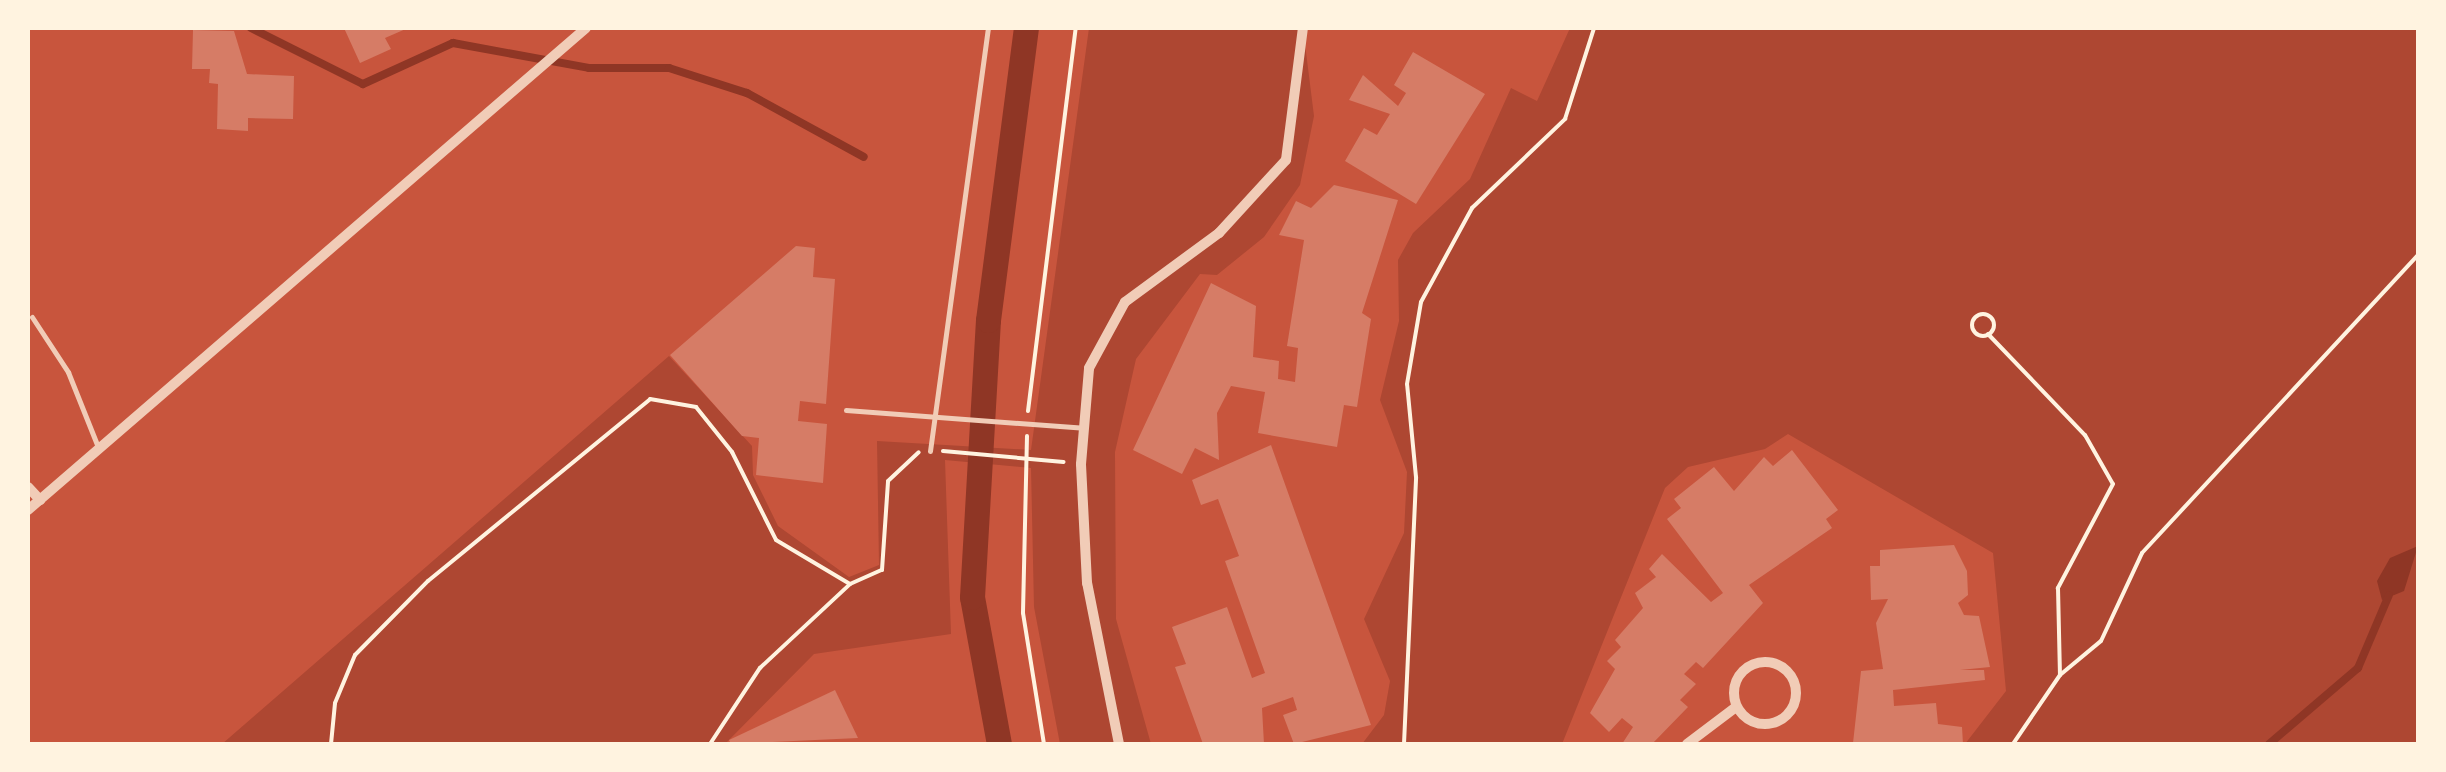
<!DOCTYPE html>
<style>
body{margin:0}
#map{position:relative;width:2446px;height:772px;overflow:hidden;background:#c8553d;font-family:"Source Sans 3",sans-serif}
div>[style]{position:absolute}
.green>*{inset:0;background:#ae4732}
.water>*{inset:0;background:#8f3625}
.stream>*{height:8px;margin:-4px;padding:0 4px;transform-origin:4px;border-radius:4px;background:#8f3625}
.canal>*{height:25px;margin:-12.5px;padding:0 12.5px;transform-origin:12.5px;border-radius:12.5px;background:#8f3625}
.building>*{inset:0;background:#d67c66}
.path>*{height:4px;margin:-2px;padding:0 2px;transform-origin:2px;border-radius:2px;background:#fff3e0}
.path>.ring{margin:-2px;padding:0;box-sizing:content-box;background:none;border:4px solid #fff3e0;border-radius:50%}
.service>*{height:5px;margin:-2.5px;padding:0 2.5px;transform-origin:2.5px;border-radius:2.5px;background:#f1ccb7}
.minor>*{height:10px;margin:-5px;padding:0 5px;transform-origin:5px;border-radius:5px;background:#f1ccb7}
.minor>.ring{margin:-5px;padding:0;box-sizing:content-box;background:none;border:10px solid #f1ccb7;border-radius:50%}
span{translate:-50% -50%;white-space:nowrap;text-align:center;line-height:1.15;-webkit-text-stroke:9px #fff3e0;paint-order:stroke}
.frame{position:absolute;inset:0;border:30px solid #fff3e0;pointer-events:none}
</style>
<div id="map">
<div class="green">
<div style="clip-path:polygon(1089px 28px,1303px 28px,1314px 116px,1300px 185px,1264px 237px,1217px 275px,1200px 274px,1136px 359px,1115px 452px,1116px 619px,1151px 744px,1060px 744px,1034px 607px,1031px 468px,945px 460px,951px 634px,814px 654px,725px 744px,222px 744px,669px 356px,752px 446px,753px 475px,778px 526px,849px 577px,879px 565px,877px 441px,1031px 450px)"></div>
<div style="clip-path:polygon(1570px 28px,2418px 28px,2418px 744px,1965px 744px,2006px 691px,1993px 553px,1788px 434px,1765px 449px,1688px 467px,1665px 488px,1562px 744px,1362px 744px,1384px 715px,1390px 681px,1364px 619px,1404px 533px,1407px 472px,1380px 400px,1399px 321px,1398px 260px,1413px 233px,1470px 179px,1511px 88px,1537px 101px)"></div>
</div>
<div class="water">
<div style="clip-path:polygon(2418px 546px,2404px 591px,2382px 600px,2377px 581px,2390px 558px)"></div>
</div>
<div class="stream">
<div style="left:251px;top:28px;width:125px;rotate:26.6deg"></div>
<div style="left:363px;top:84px;width:99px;rotate:-24.5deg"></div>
<div style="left:453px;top:43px;width:138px;rotate:10.4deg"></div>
<div style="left:589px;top:68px;width:80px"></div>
<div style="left:669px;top:68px;width:82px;rotate:17.8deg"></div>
<div style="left:747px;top:93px;width:133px;rotate:28.7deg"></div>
<div style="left:2269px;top:744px;width:117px;rotate:-40.5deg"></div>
<div style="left:2358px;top:668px;width:79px;rotate:-67deg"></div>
</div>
<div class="canal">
<div style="left:999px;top:744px;width:149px;rotate:-100.4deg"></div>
<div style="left:972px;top:597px;width:277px;rotate:-86.7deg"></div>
<div style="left:988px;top:320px;width:294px;rotate:-82.6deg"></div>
</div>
<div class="building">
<div style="clip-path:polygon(344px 28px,408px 28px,385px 38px,391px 49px,360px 63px)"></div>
<div style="clip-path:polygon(193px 30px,234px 31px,247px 74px,294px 76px,293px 119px,248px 118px,248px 131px,217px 129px,218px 84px,209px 83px,210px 69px,192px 69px)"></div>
<div style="clip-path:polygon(1413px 52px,1485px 94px,1416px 204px,1345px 161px,1364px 128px,1377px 135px,1390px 114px,1349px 100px,1363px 75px,1398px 106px,1406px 93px,1394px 85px)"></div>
<div style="clip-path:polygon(1334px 185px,1398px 200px,1362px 313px,1371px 319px,1357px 407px,1344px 405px,1337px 447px,1258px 433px,1265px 392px,1231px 386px,1217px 413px,1219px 460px,1195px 448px,1182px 474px,1133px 450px,1211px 283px,1256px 306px,1253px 357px,1279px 361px,1278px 379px,1295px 382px,1298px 348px,1287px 346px,1304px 240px,1279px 235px,1296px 201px,1311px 208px)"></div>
<div style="clip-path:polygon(796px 246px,815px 248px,813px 277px,835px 279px,826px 404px,800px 401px,798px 421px,827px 424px,823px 483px,756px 475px,759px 438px,742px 436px,670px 355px)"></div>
<div style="clip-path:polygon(1271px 445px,1371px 725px,1294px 744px,1283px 715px,1297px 710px,1293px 697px,1262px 708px,1264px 744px,1203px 744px,1175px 667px,1186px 664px,1172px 627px,1227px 607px,1252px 678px,1265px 673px,1225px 561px,1239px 556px,1218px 499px,1201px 505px,1192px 480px)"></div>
<div style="clip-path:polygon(1792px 450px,1838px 510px,1826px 519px,1832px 528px,1749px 585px,1763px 603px,1703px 668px,1696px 662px,1684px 674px,1696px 684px,1680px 700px,1688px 707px,1652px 744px,1622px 744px,1633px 727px,1622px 718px,1609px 732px,1590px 713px,1615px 669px,1607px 661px,1621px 647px,1615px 640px,1643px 608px,1635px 593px,1656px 577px,1649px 569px,1662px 554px,1711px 602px,1723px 593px,1667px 519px,1681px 508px,1674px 499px,1714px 467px,1734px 491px,1764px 457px,1773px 466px)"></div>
<div style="clip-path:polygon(1954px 545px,1967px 571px,1968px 595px,1958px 603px,1964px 615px,1979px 616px,1990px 667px,1960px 670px,1984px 670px,1985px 680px,1893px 690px,1894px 706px,1936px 703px,1938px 724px,1962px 727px,1963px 744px,1853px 743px,1861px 671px,1883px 669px,1876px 623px,1888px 599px,1871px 600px,1870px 566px,1880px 566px,1880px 550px)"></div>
<div style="clip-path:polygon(835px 690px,858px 738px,731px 744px,729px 740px)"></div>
</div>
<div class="path">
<div class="ring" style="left:1972px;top:314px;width:18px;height:18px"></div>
<div style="left:1988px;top:334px;width:140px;rotate:46.2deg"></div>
<div style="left:2085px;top:435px;width:56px;rotate:60.3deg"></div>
<div style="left:2113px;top:484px;width:118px;rotate:117.9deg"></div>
<div style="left:2058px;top:588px;width:87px;rotate:88.7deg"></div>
<div style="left:2060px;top:675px;width:83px;rotate:124.3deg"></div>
<div style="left:1028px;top:411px;width:386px;rotate:-82.9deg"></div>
<div style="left:1027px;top:436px;width:177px;rotate:91.3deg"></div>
<div style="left:1023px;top:613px;width:133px;rotate:80.9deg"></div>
<div style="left:943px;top:451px;width:121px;rotate:5.2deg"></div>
<div style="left:2060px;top:675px;width:53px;rotate:-39.7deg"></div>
<div style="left:2101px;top:641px;width:97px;rotate:-65deg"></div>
<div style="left:2142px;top:553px;width:406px;rotate:-47.2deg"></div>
<div style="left:331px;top:744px;width:41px;rotate:-84.4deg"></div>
<div style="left:335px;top:703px;width:52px;rotate:-67.4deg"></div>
<div style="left:355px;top:655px;width:104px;rotate:-45.4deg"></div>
<div style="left:428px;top:581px;width:287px;rotate:-39.3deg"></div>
<div style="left:650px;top:399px;width:47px;rotate:9.9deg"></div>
<div style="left:696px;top:407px;width:58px;rotate:51.3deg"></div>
<div style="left:732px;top:452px;width:98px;rotate:63.4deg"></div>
<div style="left:776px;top:540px;width:86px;rotate:30.7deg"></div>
<div style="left:710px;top:744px;width:91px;rotate:-56.7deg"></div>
<div style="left:760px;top:668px;width:123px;rotate:-43deg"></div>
<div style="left:850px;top:584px;width:35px;rotate:-24deg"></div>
<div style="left:882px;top:570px;width:89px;rotate:-86.1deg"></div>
<div style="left:888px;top:481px;width:42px;rotate:-43.1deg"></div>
<div style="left:1404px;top:744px;width:267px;rotate:-87.4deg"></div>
<div style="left:1416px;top:477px;width:93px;rotate:-95.5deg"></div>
<div style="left:1407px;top:384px;width:83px;rotate:-80.3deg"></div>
<div style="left:1421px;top:302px;width:107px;rotate:-61.5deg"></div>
<div style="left:1472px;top:208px;width:129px;rotate:-43.7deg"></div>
<div style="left:1565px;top:119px;width:96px;rotate:-72.3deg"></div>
</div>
<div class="service">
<div style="left:32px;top:317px;width:66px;rotate:56.8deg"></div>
<div style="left:68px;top:372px;width:81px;rotate:68.2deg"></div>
<div style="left:846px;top:410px;width:238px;rotate:4.3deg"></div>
<div style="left:930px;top:451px;width:427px;rotate:-82.2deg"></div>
</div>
<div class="minor">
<div style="left:28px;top:487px;width:18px;rotate:47deg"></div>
<div style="left:28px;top:510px;width:737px;rotate:-40.82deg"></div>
<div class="ring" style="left:1734px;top:662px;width:52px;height:52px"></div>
<div style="left:1119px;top:744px;width:164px;rotate:-101.2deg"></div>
<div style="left:1087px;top:583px;width:119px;rotate:-92.9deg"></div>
<div style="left:1081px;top:464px;width:96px;rotate:-85.2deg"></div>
<div style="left:1089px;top:368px;width:75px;rotate:-61.4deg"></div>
<div style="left:1125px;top:302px;width:117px;rotate:-36.3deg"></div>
<div style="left:1219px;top:233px;width:99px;rotate:-47.5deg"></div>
<div style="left:1286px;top:160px;width:133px;rotate:-82.7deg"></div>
<div style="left:1687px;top:744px;width:61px;rotate:-37.1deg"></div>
</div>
<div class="frame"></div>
</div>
